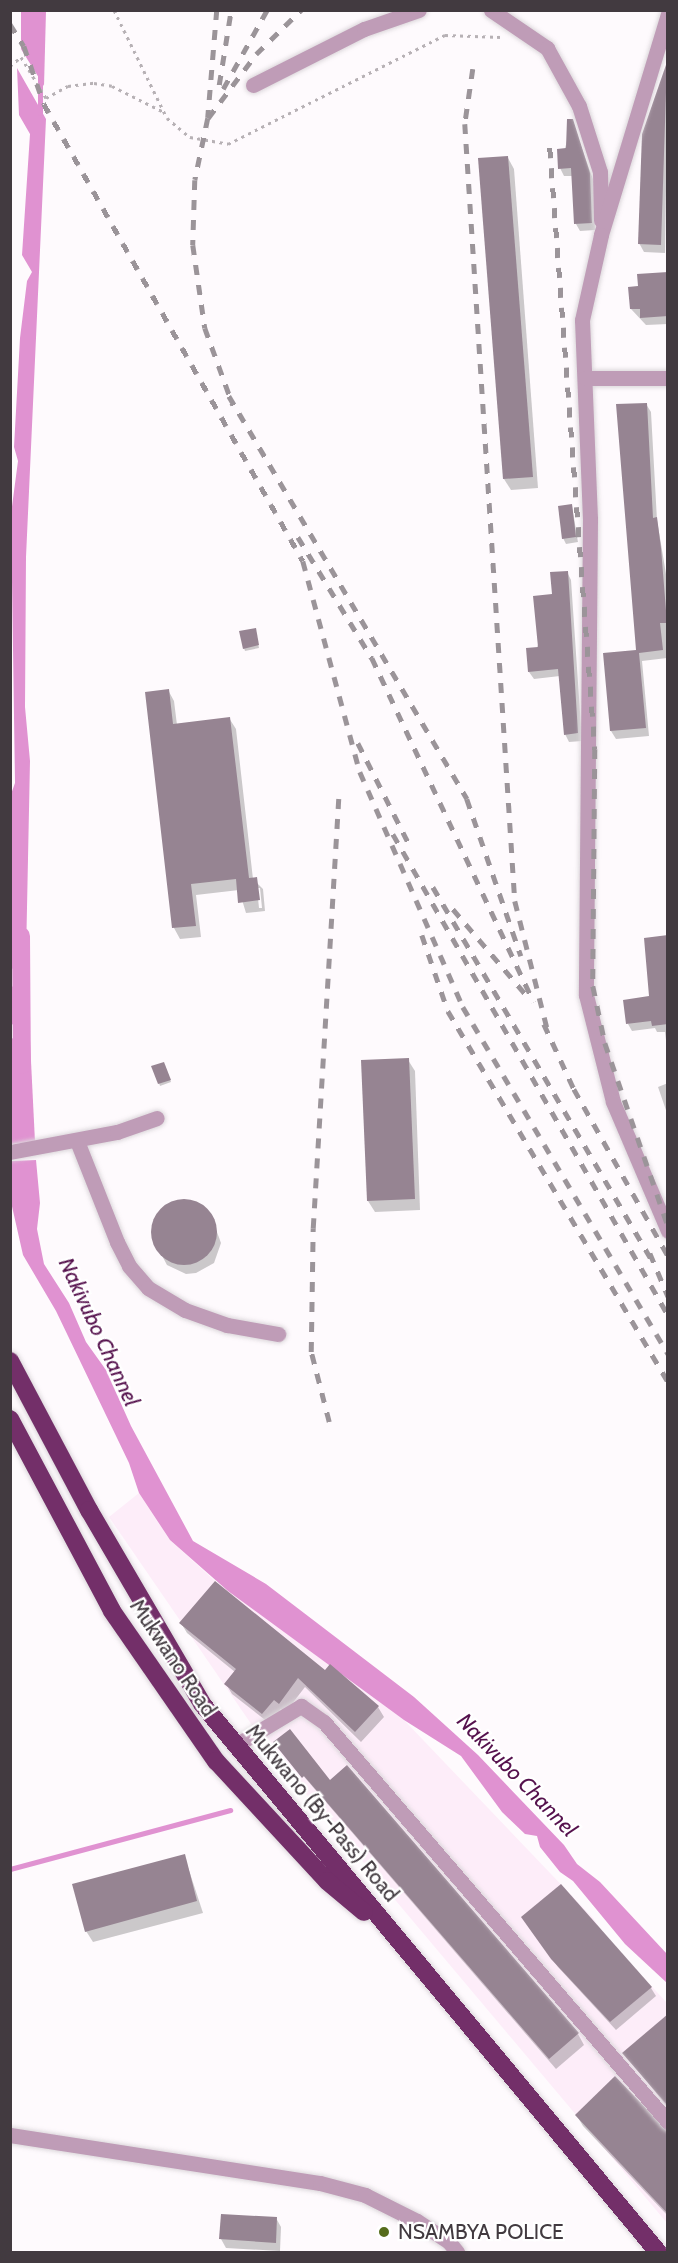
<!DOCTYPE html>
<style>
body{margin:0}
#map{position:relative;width:678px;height:2263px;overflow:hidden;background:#fefafd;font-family:Cabin,sans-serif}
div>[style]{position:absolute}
.built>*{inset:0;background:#fdedf9}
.water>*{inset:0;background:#e092d1}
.shadow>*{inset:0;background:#0003}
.stream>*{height:5px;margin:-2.5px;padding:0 2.5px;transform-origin:2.5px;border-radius:2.5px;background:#e092d1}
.canal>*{height:18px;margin:-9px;padding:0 9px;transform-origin:9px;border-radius:9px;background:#e092d1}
.building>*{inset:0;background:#968492}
.round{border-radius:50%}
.path>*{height:3px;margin-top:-1.5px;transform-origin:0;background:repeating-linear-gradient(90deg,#b7b1b5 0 3px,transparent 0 7.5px)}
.roads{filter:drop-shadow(0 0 2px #dcd7db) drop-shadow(0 0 2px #dcd7db)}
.minor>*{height:15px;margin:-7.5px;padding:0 7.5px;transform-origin:7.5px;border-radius:7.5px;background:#bf9cb7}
.highway>*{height:18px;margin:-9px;padding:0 9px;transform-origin:9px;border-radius:9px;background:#732f69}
.rail>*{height:4.5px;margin-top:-2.25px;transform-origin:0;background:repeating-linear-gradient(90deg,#9b9499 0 10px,transparent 0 20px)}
.dots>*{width:16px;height:16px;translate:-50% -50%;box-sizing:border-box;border:3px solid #fff;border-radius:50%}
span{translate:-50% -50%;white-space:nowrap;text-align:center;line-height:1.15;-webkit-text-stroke:4.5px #fff;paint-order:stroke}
.street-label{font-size:21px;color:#423a40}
.poi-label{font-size:21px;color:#423a40}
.left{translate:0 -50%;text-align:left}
.water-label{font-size:22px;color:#55114d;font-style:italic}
.frame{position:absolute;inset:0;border:12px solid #423a40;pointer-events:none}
</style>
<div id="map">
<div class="built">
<div style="clip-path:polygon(139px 1493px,170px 1540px,215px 1581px,404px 1720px,593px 1918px,607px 1938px,667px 2003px,667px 2223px,269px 1750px,109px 1517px)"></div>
</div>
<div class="water">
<div style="clip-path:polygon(21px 11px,46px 11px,44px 86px,21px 49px)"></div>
<div style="clip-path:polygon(17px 68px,46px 119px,26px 557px,25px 707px,30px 761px,26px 957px,11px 970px,10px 797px,15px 783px,11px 514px,18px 461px,14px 447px,20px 338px,27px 281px,32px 272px,22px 255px,30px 134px,19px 115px)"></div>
<div style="clip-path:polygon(27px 972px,29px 1027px,10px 1024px,11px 988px)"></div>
<div style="clip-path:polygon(10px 1038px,30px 1041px,35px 1142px,12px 1144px)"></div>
<div style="clip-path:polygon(36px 1160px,40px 1203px,37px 1229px,44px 1264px,69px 1303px,86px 1342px,106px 1370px,131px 1426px,193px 1541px,266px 1584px,414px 1697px,478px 1755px,564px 1845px,577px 1864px,600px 1882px,667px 1954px,667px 1983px,625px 1944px,573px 1881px,560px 1872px,540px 1847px,537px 1836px,525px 1834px,502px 1812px,461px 1756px,404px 1720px,228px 1591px,170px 1540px,139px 1493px,129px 1463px,56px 1311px,23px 1255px,11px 1202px,12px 1161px)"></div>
</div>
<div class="shadow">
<div style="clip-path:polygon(668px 66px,665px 253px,644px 252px,639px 243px,643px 134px)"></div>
<div style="clip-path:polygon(572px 121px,594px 182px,595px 230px,580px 231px,576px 224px,573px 176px,564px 176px,560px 168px)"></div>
<div style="clip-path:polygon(508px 158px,514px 169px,538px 488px,511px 490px,504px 479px,480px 160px)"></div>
<div style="clip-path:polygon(668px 273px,668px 324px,646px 325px,631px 309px,640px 288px)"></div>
<div style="clip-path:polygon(646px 404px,651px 412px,657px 520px,668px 586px,667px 658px,642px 661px,649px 736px,616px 739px,611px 731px,638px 651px)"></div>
<div style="clip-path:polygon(572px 506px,578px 542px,566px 544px,563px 538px)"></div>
<div style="clip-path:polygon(567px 572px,571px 580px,582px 741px,569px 742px,565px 734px,560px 676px,534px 679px,529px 672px,554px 596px)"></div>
<div style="clip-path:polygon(256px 632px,259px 648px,245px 651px,244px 648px)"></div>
<div style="clip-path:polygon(evenodd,168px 690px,174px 701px,177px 725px,229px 718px,236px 729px,253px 879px,263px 889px,265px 911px,246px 913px,239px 890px,196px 895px,201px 937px,180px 939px,174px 928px,147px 693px,168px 690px,257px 888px,260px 888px,262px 908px,259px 908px,257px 888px)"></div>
<div style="clip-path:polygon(668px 826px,668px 846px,666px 842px)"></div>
<div style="clip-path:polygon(668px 937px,668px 1057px,665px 1032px,657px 1032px,655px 1028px,632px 1031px,628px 1024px,651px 998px)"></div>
<div style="clip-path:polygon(408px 1060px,415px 1071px,420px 1210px,375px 1212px,368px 1201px)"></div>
<div style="clip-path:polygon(165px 1066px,171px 1082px,160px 1086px,159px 1083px)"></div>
<div style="clip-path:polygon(668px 1083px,668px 1116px,658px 1087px)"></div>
<div style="clip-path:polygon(192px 1201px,210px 1213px,221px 1243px,214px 1263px,196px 1273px,186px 1274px,167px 1265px,152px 1237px,153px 1227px,156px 1217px,171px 1203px)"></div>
<div style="clip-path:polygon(181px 1623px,325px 1672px,378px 1707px,384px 1717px,361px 1742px,305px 1687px,285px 1713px,281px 1709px,269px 1723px,232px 1694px,226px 1684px,235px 1672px,187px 1633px)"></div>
<div style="clip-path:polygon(275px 1743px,330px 1782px,578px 2034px,584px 2045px,556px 2069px)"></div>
<div style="clip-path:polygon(184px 1855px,203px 1913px,93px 1942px,86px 1931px)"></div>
<div style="clip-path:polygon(528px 1926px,651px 1988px,656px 1996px,616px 2030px,558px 1967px)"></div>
<div style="clip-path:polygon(668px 2016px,668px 2108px,624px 2053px)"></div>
<div style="clip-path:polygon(577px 2116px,668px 2130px,668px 2216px,583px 2126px)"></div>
<div style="clip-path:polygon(276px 2218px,281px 2227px,280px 2251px,226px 2248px,221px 2239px)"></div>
</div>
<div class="stream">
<div style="left:40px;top:113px;width:37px;rotate:-90deg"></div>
<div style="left:10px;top:1869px;width:228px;rotate:-15deg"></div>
</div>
<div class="canal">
<div style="left:21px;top:936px;width:129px;rotate:89.6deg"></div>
</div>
<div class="building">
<div style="clip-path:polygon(667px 62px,661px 245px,638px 244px,642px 134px)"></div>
<div style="clip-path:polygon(567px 119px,573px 119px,590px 173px,592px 223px,574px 224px,571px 168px,558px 169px,557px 149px,566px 148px)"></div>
<div style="clip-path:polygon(508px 156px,533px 477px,503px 479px,478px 158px)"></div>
<div style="clip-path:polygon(668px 272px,668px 316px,640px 318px,640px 309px,630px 309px,628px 287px,638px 286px,637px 274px)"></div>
<div style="clip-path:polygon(647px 403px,653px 518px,657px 517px,661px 548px,667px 623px,660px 623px,663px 650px,639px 653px,646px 728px,610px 731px,603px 653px,636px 650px,616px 404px)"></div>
<div style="clip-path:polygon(572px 504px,576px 537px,562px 539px,558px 506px)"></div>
<div style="clip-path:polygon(568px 571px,578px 733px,564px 735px,558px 669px,528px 672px,526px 648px,538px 647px,533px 596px,552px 594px,550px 572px)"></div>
<div style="clip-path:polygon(256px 628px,259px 645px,243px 649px,239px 631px)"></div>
<div style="clip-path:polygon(169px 689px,173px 724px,230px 717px,249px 878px,257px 877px,260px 900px,238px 903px,236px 879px,191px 884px,196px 926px,172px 928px,145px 692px)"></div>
<div style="clip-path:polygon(668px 935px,668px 1024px,652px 1026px,651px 1021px,626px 1024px,623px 1000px,649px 996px,644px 938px)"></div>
<div style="clip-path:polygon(409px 1058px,415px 1199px,367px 1201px,361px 1060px)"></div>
<div style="clip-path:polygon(164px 1062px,171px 1080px,158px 1084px,151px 1066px)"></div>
<div class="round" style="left:151px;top:1199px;width:66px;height:66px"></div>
<div style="clip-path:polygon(215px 1581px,325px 1670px,330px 1664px,379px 1706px,355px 1732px,298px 1678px,279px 1704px,274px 1700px,262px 1714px,224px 1684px,236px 1669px,179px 1623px)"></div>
<div style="clip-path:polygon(290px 1729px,330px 1780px,347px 1765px,579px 2033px,549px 2059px,304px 1776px,302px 1778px,273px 1742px)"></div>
<div style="clip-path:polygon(185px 1854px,197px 1901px,85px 1932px,72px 1884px)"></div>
<div style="clip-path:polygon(561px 1884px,652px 1987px,610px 2022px,551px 1959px,521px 1917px)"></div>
<div style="clip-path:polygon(668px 2014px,668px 2106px,622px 2053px)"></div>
<div style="clip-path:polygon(615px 2076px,668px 2131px,668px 2214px,575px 2115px)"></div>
<div style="clip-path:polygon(221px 2214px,277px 2217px,276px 2243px,219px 2239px)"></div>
</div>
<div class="path">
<div style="left:114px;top:10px;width:120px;rotate:63.9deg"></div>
<div style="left:167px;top:118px;width:30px;rotate:40deg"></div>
<div style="left:190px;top:137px;width:39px;rotate:10deg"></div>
<div style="left:228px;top:144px;width:243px;rotate:-26.7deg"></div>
<div style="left:445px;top:35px;width:56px;rotate:2deg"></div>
<div style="left:10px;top:66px;width:14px;rotate:-39deg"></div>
<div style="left:21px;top:57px;width:48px;rotate:58.6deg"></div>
<div style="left:46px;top:98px;width:25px;rotate:-29deg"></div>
<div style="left:68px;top:86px;width:26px;rotate:-7deg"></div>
<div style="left:94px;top:83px;width:18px;rotate:9deg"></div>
<div style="left:112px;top:86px;width:56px;rotate:26.6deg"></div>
</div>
<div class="roads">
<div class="minor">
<div style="left:491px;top:10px;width:68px;rotate:34.2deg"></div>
<div style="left:547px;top:48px;width:66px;rotate:61.1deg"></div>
<div style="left:579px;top:106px;width:69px;rotate:72.3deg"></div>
<div style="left:600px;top:172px;width:48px;rotate:88.8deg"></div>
<div style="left:668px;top:14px;width:231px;rotate:106.9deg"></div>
<div style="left:601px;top:235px;width:87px;rotate:102.6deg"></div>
<div style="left:582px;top:320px;width:199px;rotate:87.7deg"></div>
<div style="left:590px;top:519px;width:476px;rotate:90.5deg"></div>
<div style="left:586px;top:995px;width:110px;rotate:75.8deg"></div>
<div style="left:613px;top:1102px;width:140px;rotate:66.9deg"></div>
<div style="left:253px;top:85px;width:124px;rotate:-26.8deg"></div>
<div style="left:364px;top:29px;width:58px;rotate:-19.1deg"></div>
<div style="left:585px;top:378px;width:83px"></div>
<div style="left:77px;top:1141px;width:109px;rotate:68.4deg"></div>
<div style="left:117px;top:1242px;width:27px;rotate:63deg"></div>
<div style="left:129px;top:1266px;width:29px;rotate:49deg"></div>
<div style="left:148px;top:1288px;width:43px;rotate:30.7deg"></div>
<div style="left:185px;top:1310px;width:45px;rotate:19.7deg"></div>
<div style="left:227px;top:1325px;width:52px;rotate:10deg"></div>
<div style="left:10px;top:1152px;width:109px;rotate:-10.6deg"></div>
<div style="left:117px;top:1132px;width:42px;rotate:-19.3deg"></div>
<div style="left:236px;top:1745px;width:76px;rotate:-31deg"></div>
<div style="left:301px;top:1706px;width:28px;rotate:35deg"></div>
<div style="left:324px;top:1722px;width:528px;rotate:49.3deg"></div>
<div style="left:10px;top:2135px;width:314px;rotate:8.8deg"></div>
<div style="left:320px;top:2183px;width:47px;rotate:14.9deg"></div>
<div style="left:365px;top:2195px;width:58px;rotate:26.6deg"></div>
<div style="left:417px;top:2221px;width:38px;rotate:33deg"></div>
<div style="left:449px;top:2242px;width:13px;rotate:51deg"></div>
</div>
<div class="highway">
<div style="left:10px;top:1361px;width:169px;rotate:62.1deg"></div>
<div style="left:89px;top:1510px;width:226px;rotate:59.7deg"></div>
<div style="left:203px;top:1705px;width:712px;rotate:50.25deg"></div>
<div style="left:10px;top:1419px;width:217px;rotate:62deg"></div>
<div style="left:112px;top:1611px;width:183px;rotate:55.3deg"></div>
<div style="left:216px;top:1761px;width:163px;rotate:47.2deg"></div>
<div style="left:327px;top:1881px;width:48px;rotate:40deg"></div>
</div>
</div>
<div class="rail">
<div style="left:217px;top:10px;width:108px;rotate:94.8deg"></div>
<div style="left:208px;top:118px;width:63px;rotate:101.8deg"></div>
<div style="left:195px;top:180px;width:65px;rotate:91.8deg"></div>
<div style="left:193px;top:245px;width:84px;rotate:81.8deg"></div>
<div style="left:205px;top:328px;width:82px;rotate:70deg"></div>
<div style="left:10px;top:24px;width:26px;rotate:58deg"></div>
<div style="left:24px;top:46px;width:61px;rotate:71deg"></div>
<div style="left:44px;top:104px;width:525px;rotate:60.46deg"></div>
<div style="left:303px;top:561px;width:219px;rotate:74.9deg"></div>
<div style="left:360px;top:772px;width:257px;rotate:66.3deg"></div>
<div style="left:463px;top:1007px;width:403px;rotate:59.4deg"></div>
<div style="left:473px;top:69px;width:56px;rotate:98.3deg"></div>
<div style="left:465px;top:124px;width:779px;rotate:86.32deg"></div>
<div style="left:515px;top:901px;width:134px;rotate:75.8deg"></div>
<div style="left:219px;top:85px;width:76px;rotate:-80.9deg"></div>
<div style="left:223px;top:89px;width:90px;rotate:-60.9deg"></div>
<div style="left:208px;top:118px;width:80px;rotate:-53.1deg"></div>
<div style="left:256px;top:54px;width:63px;rotate:-44.4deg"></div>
<div style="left:550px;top:148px;width:603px;rotate:85.72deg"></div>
<div style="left:595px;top:749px;width:237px;rotate:90.5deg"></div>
<div style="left:593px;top:986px;width:58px;rotate:78.1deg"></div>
<div style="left:605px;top:1043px;width:194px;rotate:71deg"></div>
<div style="left:229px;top:396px;width:468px;rotate:59.4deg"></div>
<div style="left:467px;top:799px;width:166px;rotate:71deg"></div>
<div style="left:298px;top:537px;width:142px;rotate:58.6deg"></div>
<div style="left:372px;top:658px;width:380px;rotate:64.8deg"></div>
<div style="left:358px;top:743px;width:111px;rotate:63.2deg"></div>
<div style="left:393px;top:834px;width:554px;rotate:60.24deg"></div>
<div style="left:433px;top:887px;width:433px;rotate:59.6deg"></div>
<div style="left:453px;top:909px;width:114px;rotate:49.6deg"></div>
<div style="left:422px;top:935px;width:80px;rotate:71.1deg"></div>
<div style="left:448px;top:1011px;width:430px;rotate:59.3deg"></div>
<div style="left:544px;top:1024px;width:72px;rotate:65.2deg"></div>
<div style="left:574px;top:1089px;width:192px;rotate:60.6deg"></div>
<div style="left:650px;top:1253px;width:47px;rotate:67.3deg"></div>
<div style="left:329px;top:1422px;width:72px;rotate:-104.4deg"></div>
<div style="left:311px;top:1352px;width:124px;rotate:-89.1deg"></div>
<div style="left:313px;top:1228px;width:438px;rotate:-86.6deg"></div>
</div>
<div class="dots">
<div style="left:384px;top:2232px;background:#566c1c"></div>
</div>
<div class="street-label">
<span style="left:173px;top:1658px;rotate:56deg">Mukwano Road</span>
<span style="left:322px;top:1813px;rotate:50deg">Mukwano (By-Pass) Road</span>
</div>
<div class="poi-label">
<span class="left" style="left:398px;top:2232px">NSAMBYA POLICE</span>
</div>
<div class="water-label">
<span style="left:99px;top:1332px;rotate:65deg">Nakivubo Channel</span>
<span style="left:517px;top:1775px;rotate:46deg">Nakivubo Channel</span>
</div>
<div class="frame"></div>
</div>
